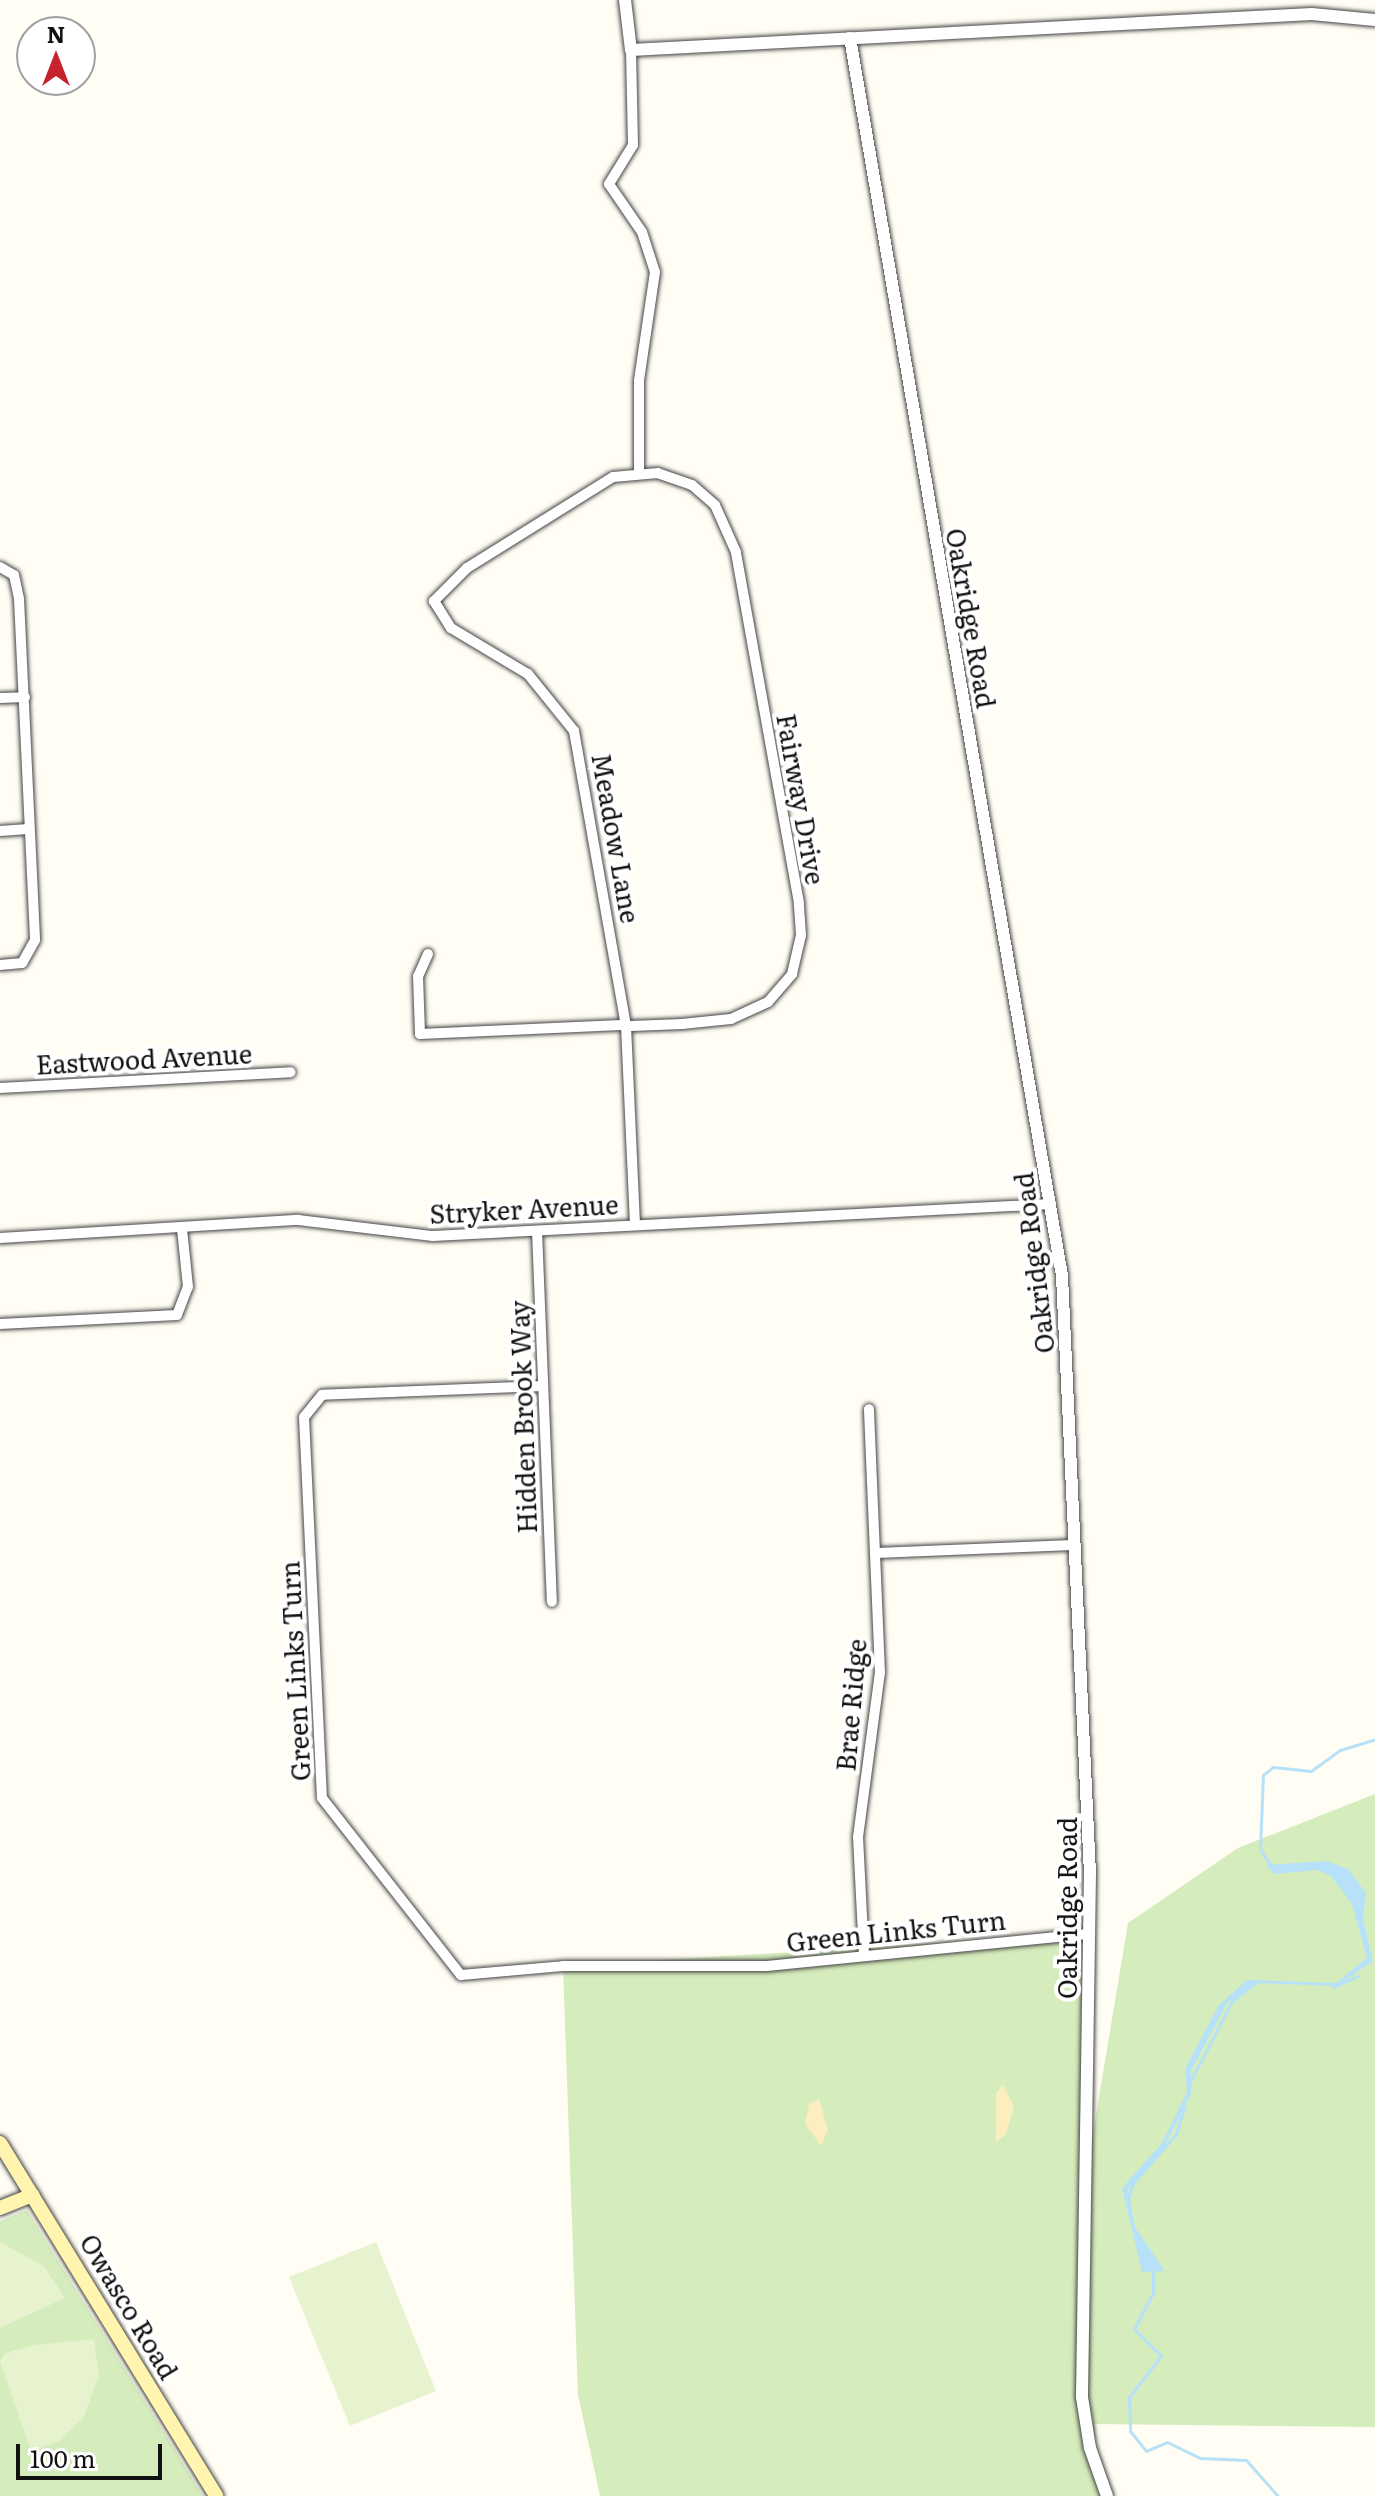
<!DOCTYPE html>
<style>
body{margin:0}
#map{position:relative;width:1375px;height:2496px;overflow:hidden;background:#fffdf4;font-family:Literata,serif}
div>[style]{position:absolute}
.green>*{inset:0;background:#d5ecbc}
.sand>*{inset:0;background:#fceebf}
.pitch>*{inset:0;background:#e6f3ce}
.water>*{inset:0;background:#b7e1f8}
.stream>*{height:3px;margin:-1.5px;padding:0 1.5px;transform-origin:1.5px;border-radius:1.5px;background:#b7e1f8}
.roads{filter:drop-shadow(0 0 2px #444) drop-shadow(0 0 2px #444)}
.minor>*{height:10px;margin:-5px;padding:0 5px;transform-origin:5px;border-radius:5px;background:#fff}
.tertiary>*{height:12px;margin:-6px;padding:0 6px;transform-origin:6px;border-radius:6px;background:#fff}
.secondary>*{height:14px;margin:-7px;padding:0 7px;transform-origin:7px;border-radius:7px;background:#fff5af}
span{translate:-50% -50%;white-space:nowrap;text-align:center;line-height:1.15;-webkit-text-stroke:8px #fff;paint-order:stroke}
.street-label{font-size:26px;color:#111}
.north{position:absolute;left:16px;top:16px;width:80px;height:80px;box-sizing:border-box;background:#fff;border:2px solid #a0a0a0;border-radius:50%;rotate:0deg;font-size:22px;font-weight:700;line-height:32px;text-align:center;color:#111}
.north::after{content:'';display:block;margin:auto;width:28px;height:36px;background:#c6232d;clip-path:polygon(50% 0,100% 100%,50% 72%,0 100%)}
.scale{position:absolute;left:16px;top:2444px;width:146px;height:36px;box-sizing:border-box;border:4px solid #111;border-top:0;padding-left:10px;font-size:24px;line-height:28px;white-space:nowrap;color:#111;-webkit-text-stroke:6px #fff;paint-order:stroke}
</style>
<div id="map">
<div class="green">
<div style="clip-path:polygon(1375px 1794px,1375px 2427px,1095px 2424px,1095px 2464px,1106px 2496px,600px 2496px,578px 2395px,563px 1966px,1089px 1934px,1092px 2139px,1128px 1923px,1238px 1848px)"></div>
<div style="clip-path:polygon(27px 2210px,203px 2496px,0 2496px,0 2221px)"></div>
</div>
<div class="sand">
<div style="clip-path:polygon(1003px 2085px,1014px 2106px,1006px 2134px,996px 2142px,996px 2093px)"></div>
<div style="clip-path:polygon(819px 2099px,828px 2130px,821px 2146px,805px 2123px,809px 2104px)"></div>
</div>
<div class="pitch">
<div style="clip-path:polygon(0 2242px,44px 2266px,65px 2298px,0 2328px)"></div>
<div style="clip-path:polygon(376px 2242px,436px 2391px,350px 2426px,289px 2277px)"></div>
<div style="clip-path:polygon(94px 2339px,99px 2375px,84px 2417px,59px 2441px,31px 2451px,0 2361px,5px 2353px,35px 2345px)"></div>
</div>
<div class="water">
<div style="clip-path:polygon(1326px 1861px,1348px 1869px,1366px 1893px,1363px 1919px,1373px 1961px,1337px 1986px,1255px 1983px,1227px 2003px,1191px 2071px,1191px 2094px,1164px 2147px,1128px 2189px,1135px 2227px,1165px 2271px,1142px 2272px,1122px 2188px,1162px 2143px,1187px 2092px,1185px 2069px,1219px 2005px,1247px 1980px,1336px 1983px,1367px 1958px,1352px 1904px,1331px 1876px,1317px 1870px,1275px 1874px,1266px 1865px)"></div>
</div>
<div class="stream">
<div style="left:1271px;top:1866px;width:20px;rotate:-123deg"></div>
<div style="left:1260px;top:1849px;width:74px;rotate:-87.7deg"></div>
<div style="left:1263px;top:1775px;width:13px;rotate:-39deg"></div>
<div style="left:1273px;top:1767px;width:38px;rotate:6deg"></div>
<div style="left:1311px;top:1771px;width:36px;rotate:-36deg"></div>
<div style="left:1340px;top:1750px;width:37px;rotate:-17deg"></div>
<div style="left:1333px;top:1987px;width:27px;rotate:-24deg"></div>
<div style="left:1190px;top:2082px;width:91px;rotate:-62.6deg"></div>
<div style="left:1232px;top:2001px;width:33px;rotate:-38deg"></div>
<div style="left:1127px;top:2202px;width:20px;rotate:-72deg"></div>
<div style="left:1133px;top:2183px;width:65px;rotate:-48.7deg"></div>
<div style="left:1176px;top:2134px;width:30px;rotate:-73deg"></div>
<div style="left:1153px;top:2272px;width:21px;rotate:90deg"></div>
<div style="left:1153px;top:2293px;width:41px;rotate:117.8deg"></div>
<div style="left:1134px;top:2329px;width:38px;rotate:45deg"></div>
<div style="left:1161px;top:2356px;width:52px;rotate:128deg"></div>
<div style="left:1129px;top:2397px;width:34px;rotate:88deg"></div>
<div style="left:1130px;top:2431px;width:26px;rotate:51deg"></div>
<div style="left:1146px;top:2451px;width:23px;rotate:-23deg"></div>
<div style="left:1167px;top:2442px;width:37px;rotate:26deg"></div>
<div style="left:1200px;top:2458px;width:46px;rotate:2.5deg"></div>
<div style="left:1246px;top:2460px;width:48px;rotate:48.4deg"></div>
</div>
<div class="roads">
<div class="minor">
<div style="left:631px;top:50px;width:95px;rotate:88.8deg"></div>
<div style="left:633px;top:145px;width:46px;rotate:121.6deg"></div>
<div style="left:609px;top:184px;width:58px;rotate:55.5deg"></div>
<div style="left:642px;top:232px;width:42px;rotate:72deg"></div>
<div style="left:655px;top:272px;width:110px;rotate:98.4deg"></div>
<div style="left:639px;top:381px;width:91px;rotate:90deg"></div>
<div style="left:0;top:567px;width:16px;rotate:30deg"></div>
<div style="left:14px;top:575px;width:25px;rotate:78deg"></div>
<div style="left:19px;top:599px;width:341px;rotate:87.3deg"></div>
<div style="left:35px;top:940px;width:26px;rotate:119deg"></div>
<div style="left:22px;top:963px;width:22px;rotate:175deg"></div>
<div style="left:0;top:698px;width:25px;rotate:-2deg"></div>
<div style="left:0;top:831px;width:28px;rotate:-4deg"></div>
<div style="left:428px;top:954px;width:24px;rotate:114deg"></div>
<div style="left:418px;top:976px;width:58px;rotate:88deg"></div>
<div style="left:420px;top:1034px;width:201px;rotate:-2.6deg"></div>
<div style="left:621px;top:1025px;width:5px;rotate:11deg"></div>
<div style="left:626px;top:1026px;width:5px"></div>
<div style="left:631px;top:1026px;width:51px;rotate:-2.2deg"></div>
<div style="left:682px;top:1024px;width:49px;rotate:-5.8deg"></div>
<div style="left:731px;top:1019px;width:41px;rotate:-24.7deg"></div>
<div style="left:768px;top:1002px;width:37px;rotate:-49deg"></div>
<div style="left:792px;top:974px;width:40px;rotate:-77deg"></div>
<div style="left:801px;top:935px;width:32px;rotate:-94deg"></div>
<div style="left:799px;top:903px;width:357px;rotate:-100.2deg"></div>
<div style="left:736px;top:552px;width:51px;rotate:-114.1deg"></div>
<div style="left:715px;top:505px;width:30px;rotate:-139deg"></div>
<div style="left:692px;top:485px;width:36px;rotate:-161deg"></div>
<div style="left:658px;top:473px;width:45px;rotate:174.9deg"></div>
<div style="left:613px;top:477px;width:172px;rotate:148.1deg"></div>
<div style="left:467px;top:568px;width:47px;rotate:135deg"></div>
<div style="left:434px;top:601px;width:32px;rotate:58deg"></div>
<div style="left:451px;top:628px;width:90px;rotate:30.9deg"></div>
<div style="left:528px;top:674px;width:73px;rotate:51.1deg"></div>
<div style="left:574px;top:731px;width:300px;rotate:80deg"></div>
<div style="left:626px;top:1026px;width:199px;rotate:87.4deg"></div>
<div style="left:0;top:1088px;width:291px;rotate:-3.1deg"></div>
<div style="left:537px;top:1231px;width:371px;rotate:87.7deg"></div>
<div style="left:0;top:1238px;width:299px;rotate:-3.5deg"></div>
<div style="left:298px;top:1220px;width:136px;rotate:6.8deg"></div>
<div style="left:433px;top:1236px;width:619px;rotate:-2.96deg"></div>
<div style="left:0;top:1324px;width:177px;rotate:-2.9deg"></div>
<div style="left:177px;top:1315px;width:30px;rotate:-69deg"></div>
<div style="left:188px;top:1287px;width:58px;rotate:-95.9deg"></div>
<div style="left:543px;top:1386px;width:221px;rotate:177.7deg"></div>
<div style="left:322px;top:1395px;width:28px;rotate:129deg"></div>
<div style="left:304px;top:1417px;width:381px;rotate:87.3deg"></div>
<div style="left:322px;top:1798px;width:225px;rotate:51.9deg"></div>
<div style="left:461px;top:1975px;width:102px;rotate:-5deg"></div>
<div style="left:563px;top:1966px;width:204px"></div>
<div style="left:767px;top:1966px;width:324px;rotate:-5.7deg"></div>
<div style="left:875px;top:1553px;width:199px;rotate:-2.3deg"></div>
<div style="left:864px;top:1955px;width:118px;rotate:-92.9deg"></div>
<div style="left:858px;top:1837px;width:165px;rotate:-82.4deg"></div>
<div style="left:880px;top:1673px;width:264px;rotate:-92.4deg"></div>
</div>
<div class="tertiary">
<div style="left:625px;top:0;width:50px;rotate:83.2deg"></div>
<div style="left:631px;top:50px;width:682px;rotate:-3.03deg"></div>
<div style="left:1312px;top:14px;width:63px;rotate:5.4deg"></div>
<div style="left:850px;top:38px;width:1256px;rotate:80.28deg"></div>
<div style="left:1062px;top:1276px;width:599px;rotate:87.32deg"></div>
<div style="left:1090px;top:1874px;width:523px;rotate:90.88deg"></div>
<div style="left:1082px;top:2397px;width:52px;rotate:81.1deg"></div>
<div style="left:1090px;top:2448px;width:51px;rotate:70.5deg"></div>
</div>
<div class="secondary">
<div style="left:0;top:2143px;width:414px;rotate:58.5deg"></div>
<div style="left:0;top:2208px;width:35px;rotate:-22deg"></div>
</div>
</div>
<div class="street-label">
<span style="left:972px;top:618px;rotate:80deg">Oakridge Road</span>
<span style="left:802px;top:799px;rotate:80deg">Fairway Drive</span>
<span style="left:617px;top:838px;rotate:80deg">Meadow Lane</span>
<span style="left:144px;top:1058px;rotate:-3deg">Eastwood Avenue</span>
<span style="left:524px;top:1208px;rotate:-3deg">Stryker Avenue</span>
<span style="left:1033px;top:1263px;rotate:-97deg">Oakridge Road</span>
<span style="left:522px;top:1417px;rotate:-92deg">Hidden Brook Way</span>
<span style="left:294px;top:1671px;rotate:-93deg">Green Links Turn</span>
<span style="left:850px;top:1705px;rotate:-85deg">Brae Ridge</span>
<span style="left:1066px;top:1908px;rotate:-90deg">Oakridge Road</span>
<span style="left:896px;top:1930px;rotate:-6deg">Green Links Turn</span>
<span style="left:130px;top:2306px;rotate:59deg">Owasco Road</span>
</div>
<div class="north">N</div>
<div class="scale">100 m</div>
</div>
